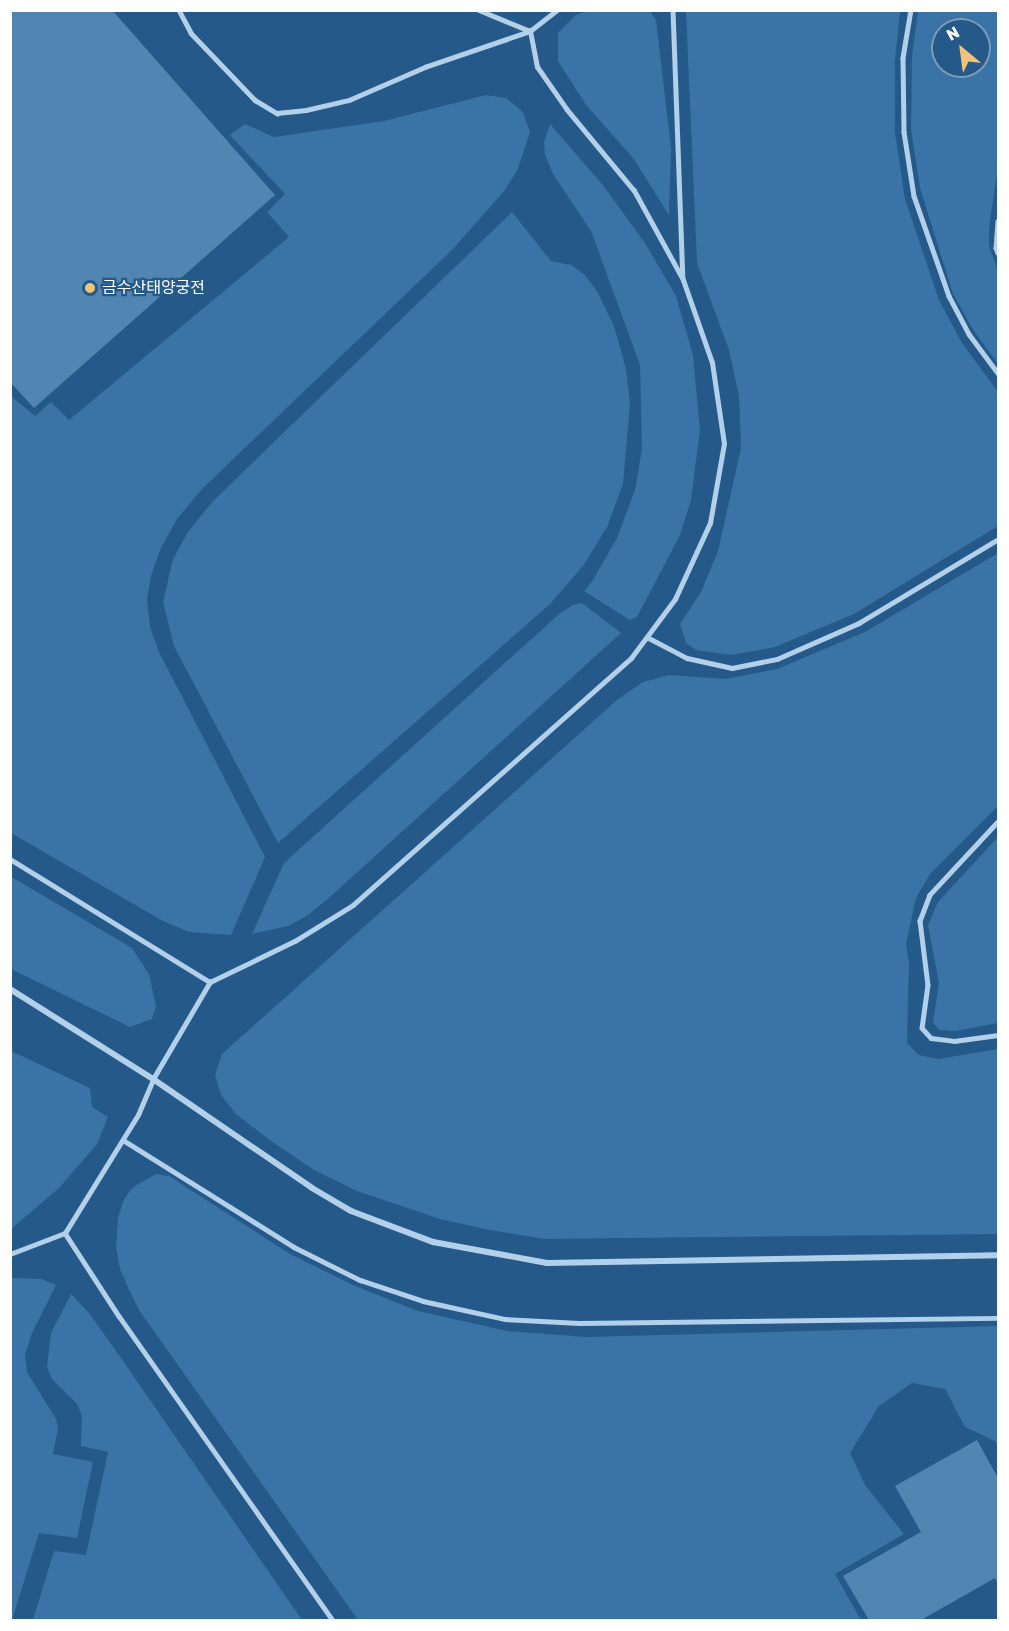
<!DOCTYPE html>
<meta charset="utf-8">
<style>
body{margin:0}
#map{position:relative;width:1009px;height:1631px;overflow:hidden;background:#255989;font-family:Rubik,"Noto Sans KR",sans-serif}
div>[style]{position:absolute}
.green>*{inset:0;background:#3a73a5}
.building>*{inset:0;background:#5185b2}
.lane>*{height:4.5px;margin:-2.25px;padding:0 2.25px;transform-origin:2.25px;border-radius:2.25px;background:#b2d0e9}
.street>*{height:6px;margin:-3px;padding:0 3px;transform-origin:3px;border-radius:3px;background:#b2d0e9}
.dots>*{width:16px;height:16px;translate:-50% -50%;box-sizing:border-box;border:3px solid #255989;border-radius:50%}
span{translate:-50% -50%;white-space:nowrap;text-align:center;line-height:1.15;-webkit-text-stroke:4.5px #255989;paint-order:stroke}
.poi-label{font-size:16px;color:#fff}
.left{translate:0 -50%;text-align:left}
.frame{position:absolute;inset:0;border:12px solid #fff;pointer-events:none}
.north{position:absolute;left:931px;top:18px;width:60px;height:60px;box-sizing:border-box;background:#255989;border:2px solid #7c9bb8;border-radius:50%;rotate:331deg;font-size:16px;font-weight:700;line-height:24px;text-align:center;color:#fff}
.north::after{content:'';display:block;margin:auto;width:21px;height:27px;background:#f3c476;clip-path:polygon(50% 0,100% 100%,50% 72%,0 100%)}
</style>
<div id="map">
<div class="green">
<div style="clip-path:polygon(588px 11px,650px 11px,656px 20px,671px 148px,669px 215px,633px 158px,586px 105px,558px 61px,558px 33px,576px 15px)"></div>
<div style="clip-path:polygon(686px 11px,900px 11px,895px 61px,895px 132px,905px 199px,939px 300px,962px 343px,998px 392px,998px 526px,854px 614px,775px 647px,732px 655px,696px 650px,686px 643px,680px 624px,701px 592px,718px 551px,741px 448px,739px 396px,729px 350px,697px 263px)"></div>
<div style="clip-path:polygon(evenodd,918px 11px,998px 11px,998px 167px,989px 228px,989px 246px,998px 271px,998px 364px,974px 331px,953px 294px,920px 188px,911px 130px,912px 56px,918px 11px,943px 30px,979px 30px,979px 66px,943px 66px,943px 30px)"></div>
<div style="clip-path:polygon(486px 95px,506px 98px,523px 112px,530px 132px,517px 171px,505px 190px,452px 250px,203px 488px,177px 519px,160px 550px,151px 576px,147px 599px,150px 627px,159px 652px,265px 857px,231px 935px,189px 932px,163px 921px,11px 833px,11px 396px,35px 416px,51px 402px,69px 420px,289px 237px,267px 212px,285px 194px,230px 135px,245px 124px,274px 137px,384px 121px)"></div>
<div style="clip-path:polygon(550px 124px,602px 184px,645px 243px,676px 296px,693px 355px,700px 430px,691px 500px,680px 535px,637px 617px,630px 620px,584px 591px,593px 580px,617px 538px,635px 490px,642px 449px,640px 365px,591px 231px,553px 174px,545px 155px,544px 142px)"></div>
<div style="clip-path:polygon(512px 212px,551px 261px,571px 265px,584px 274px,597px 291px,614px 326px,626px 369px,630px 404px,623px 484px,607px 527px,583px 566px,550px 604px,278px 843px,174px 646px,163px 602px,173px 559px,188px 532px,213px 501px)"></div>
<div style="clip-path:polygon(998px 553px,998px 806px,930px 874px,916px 898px,906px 944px,909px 963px,907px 1043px,919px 1055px,938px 1059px,998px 1049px,998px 1234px,545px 1239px,490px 1230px,440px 1219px,357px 1191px,314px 1170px,271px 1141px,236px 1114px,221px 1095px,215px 1075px,222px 1054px,617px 700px,643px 682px,669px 675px,726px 679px,777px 669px,865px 632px)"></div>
<div style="clip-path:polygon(582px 603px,621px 633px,330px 897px,307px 916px,288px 926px,252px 934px,284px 863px,559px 614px,573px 605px)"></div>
<div style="clip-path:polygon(998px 837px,998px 1023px,955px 1031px,939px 1030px,933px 1022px,939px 983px,928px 925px,938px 902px)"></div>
<div style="clip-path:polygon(10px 876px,132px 948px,149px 974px,156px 1006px,152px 1019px,130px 1027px,11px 969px)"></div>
<div style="clip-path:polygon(11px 1051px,90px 1088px,92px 1107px,108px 1117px,97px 1144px,59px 1188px,11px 1229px)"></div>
<div style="clip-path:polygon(156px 1174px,169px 1176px,290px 1254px,353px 1285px,418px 1311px,507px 1331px,586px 1337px,998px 1326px,998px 1448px,995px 1441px,965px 1427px,945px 1389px,912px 1383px,879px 1406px,850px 1453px,865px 1485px,904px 1534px,835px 1574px,861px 1620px,358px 1620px,139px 1310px,130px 1292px,120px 1269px,116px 1247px,118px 1218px,124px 1199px,133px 1187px)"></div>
<div style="clip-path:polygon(11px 1278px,42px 1279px,56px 1285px,32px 1333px,25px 1355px,27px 1372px,56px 1419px,58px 1428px,53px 1454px,93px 1462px,77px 1538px,39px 1533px,12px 1620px)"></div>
<div style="clip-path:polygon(71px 1294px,89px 1313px,114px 1348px,302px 1620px,33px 1620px,54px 1551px,86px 1555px,108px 1452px,81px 1446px,82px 1416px,77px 1404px,52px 1379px,47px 1367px,51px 1333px)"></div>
</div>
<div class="building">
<div style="clip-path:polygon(10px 10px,112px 10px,275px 195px,34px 408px,10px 382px)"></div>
<div style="clip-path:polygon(977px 1440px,998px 1478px,998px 1585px,995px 1578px,921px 1620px,869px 1620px,843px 1576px,921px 1532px,895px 1486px)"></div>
</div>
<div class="lane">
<div style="left:179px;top:10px;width:26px;rotate:62deg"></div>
<div style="left:191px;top:33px;width:93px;rotate:46.3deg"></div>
<div style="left:255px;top:100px;width:26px;rotate:31deg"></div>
<div style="left:277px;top:113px;width:29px;rotate:-6deg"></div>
<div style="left:306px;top:110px;width:44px;rotate:-13.1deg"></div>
<div style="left:349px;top:100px;width:83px;rotate:-23.5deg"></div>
<div style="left:425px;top:67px;width:111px;rotate:-18.9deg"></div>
<div style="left:479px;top:10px;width:55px;rotate:22.4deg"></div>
<div style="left:673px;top:10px;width:267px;rotate:87.9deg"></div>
<div style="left:911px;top:10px;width:49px;rotate:99.5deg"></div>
<div style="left:903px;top:58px;width:74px;rotate:89.2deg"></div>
<div style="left:904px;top:132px;width:65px;rotate:81.1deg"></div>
<div style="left:914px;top:196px;width:106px;rotate:70.7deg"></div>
<div style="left:949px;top:296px;width:43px;rotate:62.2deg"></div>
<div style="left:969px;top:334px;width:49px;rotate:53.4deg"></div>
<div style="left:998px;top:221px;width:27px;rotate:94deg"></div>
<div style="left:996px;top:248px;width:5px;rotate:68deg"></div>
<div style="left:647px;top:637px;width:45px;rotate:27.7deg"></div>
<div style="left:687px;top:658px;width:46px;rotate:12.5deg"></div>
<div style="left:732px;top:668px;width:46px;rotate:-11.3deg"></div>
<div style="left:777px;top:659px;width:90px;rotate:-23.7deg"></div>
<div style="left:859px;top:623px;width:162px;rotate:-31.1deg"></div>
<div style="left:998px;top:822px;width:100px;rotate:133deg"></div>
<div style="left:930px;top:895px;width:28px;rotate:111deg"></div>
<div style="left:920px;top:921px;width:64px;rotate:82.9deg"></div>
<div style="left:928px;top:985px;width:43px;rotate:97.9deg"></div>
<div style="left:922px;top:1028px;width:13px;rotate:48deg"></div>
<div style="left:931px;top:1038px;width:23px;rotate:7deg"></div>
<div style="left:954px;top:1041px;width:44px;rotate:-7.8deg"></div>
<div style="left:10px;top:859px;width:235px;rotate:31.6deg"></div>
<div style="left:123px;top:1140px;width:202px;rotate:32deg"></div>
<div style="left:294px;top:1247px;width:74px;rotate:26.6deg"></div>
<div style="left:360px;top:1280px;width:66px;rotate:18.4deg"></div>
<div style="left:423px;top:1301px;width:84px;rotate:12.4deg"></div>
<div style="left:505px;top:1319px;width:74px;rotate:3.1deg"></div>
<div style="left:579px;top:1323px;width:419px;rotate:-0.7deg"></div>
<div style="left:65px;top:1233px;width:139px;rotate:-58.3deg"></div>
<div style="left:138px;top:1115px;width:39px;rotate:-67deg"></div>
<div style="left:153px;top:1079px;width:113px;rotate:-59.6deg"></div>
<div style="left:210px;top:982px;width:94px;rotate:-25.8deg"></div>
<div style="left:295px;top:941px;width:68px;rotate:-31.8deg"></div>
<div style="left:353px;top:905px;width:372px;rotate:-41.6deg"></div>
<div style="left:631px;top:658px;width:74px;rotate:-53.3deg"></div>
<div style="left:675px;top:599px;width:84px;rotate:-65.3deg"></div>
<div style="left:710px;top:523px;width:80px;rotate:-80deg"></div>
<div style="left:724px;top:444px;width:82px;rotate:-98.4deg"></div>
<div style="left:712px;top:363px;width:88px;rotate:-109.3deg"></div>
<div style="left:683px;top:280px;width:102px;rotate:-118.8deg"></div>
<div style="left:634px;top:191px;width:105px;rotate:-129.6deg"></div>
<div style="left:567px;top:110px;width:52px;rotate:-124.9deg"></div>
<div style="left:537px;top:67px;width:37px;rotate:-101deg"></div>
<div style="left:530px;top:31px;width:34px;rotate:-38deg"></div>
<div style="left:10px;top:1254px;width:59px;rotate:-20.9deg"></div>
<div style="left:65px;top:1233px;width:99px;rotate:57deg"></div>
<div style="left:119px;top:1316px;width:372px;rotate:54.9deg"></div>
</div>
<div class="street">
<div style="left:10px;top:989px;width:169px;rotate:32.2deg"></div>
<div style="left:153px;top:1079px;width:193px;rotate:34.4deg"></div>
<div style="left:312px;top:1188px;width:45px;rotate:30.5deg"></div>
<div style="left:351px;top:1211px;width:88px;rotate:20.7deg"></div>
<div style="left:433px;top:1242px;width:116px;rotate:10.4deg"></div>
<div style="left:547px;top:1263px;width:451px;rotate:-1deg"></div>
</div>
<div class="dots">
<div style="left:90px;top:288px;background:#f3c476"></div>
</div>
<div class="poi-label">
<span class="left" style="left:102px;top:288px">금수산태양궁전</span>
</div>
<div class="frame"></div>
<div class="north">N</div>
</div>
